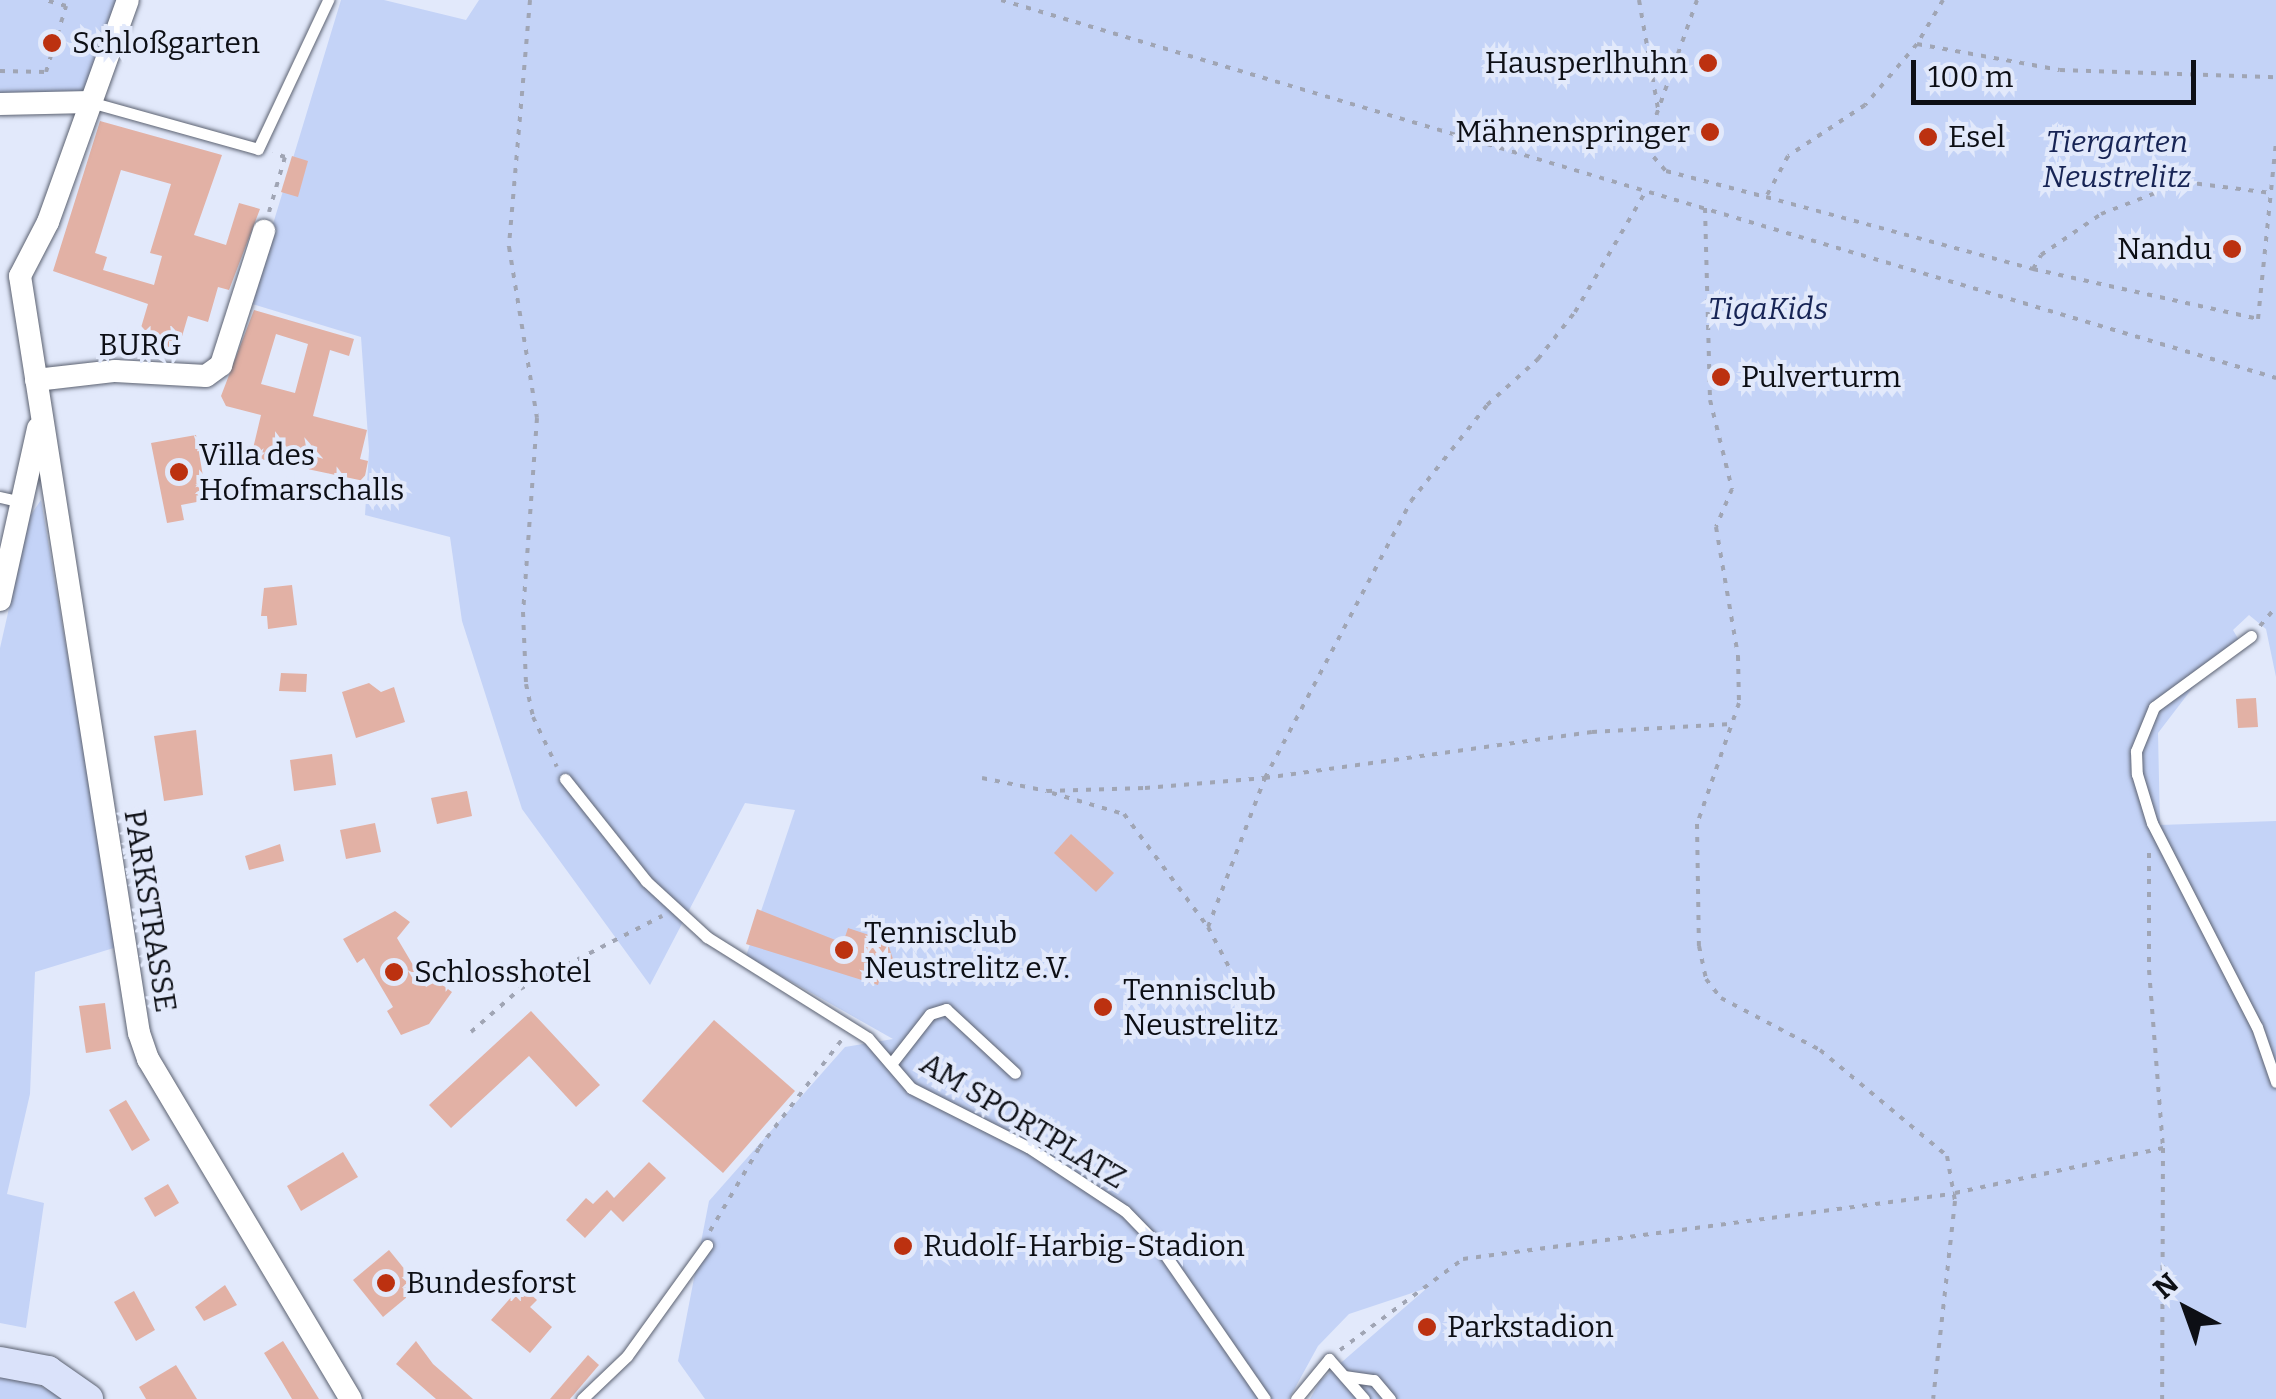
<!DOCTYPE html>
<meta charset="utf-8">
<style>
body{margin:0}
#map{position:relative;width:2276px;height:1399px;overflow:hidden;background:#e2e9fb;font-family:Bitter,serif}
div>[style]{position:absolute}
.green>*{inset:0;background:#c4d3f7}
.building>*{inset:0;background:#e2b1a5}
.path>*{height:4px;margin-top:-2px;transform-origin:0;background:repeating-linear-gradient(90deg,#a0a5b4 0 5px,transparent 0 13px)}
.roads{filter:drop-shadow(0 0 2px #5c6271) drop-shadow(0 0 2px #5c6271)}
.lane>*{height:11px;margin:-5.5px;padding:0 5.5px;transform-origin:5.5px;border-radius:5.5px;background:#fff}
.street>*{height:22px;margin:-11px;padding:0 11px;transform-origin:11px;border-radius:11px;background:#fff}
.secondary>*{height:30px;margin:-15px;padding:0 15px;transform-origin:15px;border-radius:15px;background:#dae2fa}
.dots>*{width:28px;height:28px;translate:-50% -50%;box-sizing:border-box;border:5px solid #e2e9fb;border-radius:50%}
span{translate:-50% -50%;white-space:nowrap;text-align:center;line-height:1.15;-webkit-text-stroke:8px #e2e9fb;paint-order:stroke}
.poi-label{font-size:30px;color:#0d0f15}
.left{translate:0 -50%;text-align:left}
.right{translate:-100% -50%;text-align:right}
.park-label{font-size:30px;color:#172455;font-style:italic}
.street-label{font-size:30px;color:#0d0f15}
.north{position:absolute;left:2136px;top:1259px;width:100px;height:100px;-webkit-text-stroke:8px #e2e9fb;paint-order:stroke;rotate:319deg;font-size:28px;font-weight:700;line-height:40px;text-align:center;color:#0d0f15}
.north::after{content:'';display:block;margin:auto;width:35px;height:45px;background:#0d0f15;clip-path:polygon(50% 0,100% 100%,50% 72%,0 100%)}
.scale{position:absolute;left:1911px;top:60px;width:285px;height:45px;box-sizing:border-box;border:5px solid #0d0f15;border-top:0;padding-left:12px;font-size:30px;line-height:35px;white-space:nowrap;color:#0d0f15;-webkit-text-stroke:8px #e2e9fb;paint-order:stroke}
</style>
<div id="map">
<div class="green">
<div style="clip-path:polygon(0 0,118px 0,89px 87px,81px 93px,0 96px)"></div>
<div style="clip-path:polygon(341px 0,384px 0,466px 20px,479px 0,2276px 0,2276px 677px,2266px 629px,2249px 615px,2233px 630px,2240px 642px,2207px 669px,2158px 733px,2160px 825px,2276px 821px,2276px 1399px,1310px 1399px,1320px 1381px,1427px 1288px,1349px 1314px,1318px 1346px,1289px 1399px,705px 1399px,678px 1361px,709px 1201px,845px 1047px,893px 1039px,746px 956px,795px 810px,745px 803px,650px 985px,522px 809px,462px 621px,450px 537px,365px 515px,369px 451px,361px 337px,249px 303px)"></div>
<div style="clip-path:polygon(41px 500px,117px 947px,35px 972px,30px 1094px,7px 1194px,44px 1203px,26px 1328px,0 1323px,0 648px,30px 516px)"></div>
<div style="clip-path:polygon(0 1375px,26px 1379px,67px 1399px,0 1399px)"></div>
</div>
<div class="building">
<div style="clip-path:polygon(evenodd,100px 121px,222px 155px,194px 235px,226px 245px,239px 203px,260px 209px,229px 290px,218px 287px,208px 322px,188px 316px,178px 350px,166px 346px,163px 356px,135px 348px,148px 304px,53px 271px,100px 121px,121px 170px,171px 184px,150px 253px,162px 256px,154px 285px,103px 270px,107px 257px,95px 253px,121px 170px)"></div>
<div style="clip-path:polygon(292px 156px,308px 161px,298px 197px,281px 192px)"></div>
<div style="clip-path:polygon(evenodd,254px 310px,354px 339px,349px 356px,330px 350px,313px 416px,367px 430px,360px 459px,368px 461px,364px 481px,251px 457px,261px 415px,226px 406px,221px 396px,254px 310px,276px 334px,308px 344px,295px 393px,261px 384px,276px 334px)"></div>
<div style="clip-path:polygon(196px 435px,207px 500px,181px 505px,184px 520px,167px 523px,151px 443px)"></div>
<div style="clip-path:polygon(292px 585px,297px 625px,268px 629px,267px 616px,261px 616px,264px 588px)"></div>
<div style="clip-path:polygon(281px 673px,307px 674px,306px 692px,279px 691px)"></div>
<div style="clip-path:polygon(369px 683px,381px 692px,394px 687px,405px 722px,356px 738px,342px 692px)"></div>
<div style="clip-path:polygon(2256px 698px,2258px 727px,2238px 728px,2236px 699px)"></div>
<div style="clip-path:polygon(196px 730px,203px 795px,164px 801px,154px 736px)"></div>
<div style="clip-path:polygon(332px 754px,336px 785px,294px 791px,290px 760px)"></div>
<div style="clip-path:polygon(467px 791px,472px 816px,437px 824px,431px 798px)"></div>
<div style="clip-path:polygon(375px 823px,381px 852px,346px 859px,340px 830px)"></div>
<div style="clip-path:polygon(1071px 834px,1114px 873px,1096px 892px,1054px 853px)"></div>
<div style="clip-path:polygon(280px 844px,284px 861px,249px 870px,245px 856px)"></div>
<div style="clip-path:polygon(757px 909px,843px 943px,848px 928px,887px 941px,893px 959px,888px 973px,882px 971px,878px 985px,746px 944px)"></div>
<div style="clip-path:polygon(395px 911px,410px 922px,397px 938px,426px 987px,437px 981px,452px 992px,429px 1024px,401px 1035px,387px 1011px,393px 1007px,364px 958px,357px 963px,343px 939px)"></div>
<div style="clip-path:polygon(105px 1003px,111px 1049px,86px 1053px,79px 1006px)"></div>
<div style="clip-path:polygon(531px 1011px,600px 1085px,576px 1107px,529px 1056px,451px 1128px,429px 1105px)"></div>
<div style="clip-path:polygon(714px 1020px,795px 1091px,723px 1173px,642px 1101px)"></div>
<div style="clip-path:polygon(126px 1100px,150px 1140px,132px 1151px,109px 1110px)"></div>
<div style="clip-path:polygon(343px 1152px,358px 1177px,301px 1211px,287px 1186px)"></div>
<div style="clip-path:polygon(649px 1162px,666px 1178px,623px 1222px,611px 1210px,585px 1238px,566px 1220px,586px 1198px,593px 1204px,607px 1190px,614px 1198px)"></div>
<div style="clip-path:polygon(168px 1184px,179px 1203px,155px 1217px,144px 1198px)"></div>
<div style="clip-path:polygon(389px 1250px,419px 1287px,383px 1317px,353px 1280px)"></div>
<div style="clip-path:polygon(225px 1285px,237px 1305px,204px 1321px,195px 1307px)"></div>
<div style="clip-path:polygon(521px 1286px,537px 1300px,530px 1307px,552px 1327px,530px 1353px,491px 1320px)"></div>
<div style="clip-path:polygon(134px 1291px,155px 1330px,136px 1341px,114px 1302px)"></div>
<div style="clip-path:polygon(283px 1341px,319px 1399px,292px 1399px,282px 1382px,264px 1353px)"></div>
<div style="clip-path:polygon(416px 1341px,433px 1364px,473px 1399px,436px 1399px,396px 1364px)"></div>
<div style="clip-path:polygon(588px 1355px,599px 1365px,570px 1399px,550px 1399px)"></div>
<div style="clip-path:polygon(176px 1365px,197px 1399px,146px 1399px,139px 1387px)"></div>
</div>
<div class="path">
<div style="left:530px;top:0;width:248px;rotate:94.9deg"></div>
<div style="left:509px;top:247px;width:173px;rotate:80.7deg"></div>
<div style="left:537px;top:418px;width:195px;rotate:94.1deg"></div>
<div style="left:523px;top:612px;width:72px;rotate:87.6deg"></div>
<div style="left:526px;top:684px;width:34px;rotate:78deg"></div>
<div style="left:533px;top:717px;width:55px;rotate:64.4deg"></div>
<div style="left:1001px;top:0;width:1330px;rotate:16.51deg"></div>
<div style="left:1639px;top:0;width:111px;rotate:80.1deg"></div>
<div style="left:1697px;top:0;width:156px;rotate:109.5deg"></div>
<div style="left:1645px;top:147px;width:32px;rotate:49deg"></div>
<div style="left:1666px;top:171px;width:103px;rotate:14.6deg"></div>
<div style="left:1943px;top:0;width:51px;rotate:120.6deg"></div>
<div style="left:1917px;top:44px;width:80px;rotate:130.4deg"></div>
<div style="left:1865px;top:105px;width:92px;rotate:146.5deg"></div>
<div style="left:1788px;top:156px;width:47px;rotate:118.2deg"></div>
<div style="left:1766px;top:197px;width:277px;rotate:15.1deg"></div>
<div style="left:2033px;top:269px;width:230px;rotate:12.5deg"></div>
<div style="left:2258px;top:319px;width:179px;rotate:-84.2deg"></div>
<div style="left:1917px;top:44px;width:145px;rotate:10.3deg"></div>
<div style="left:2060px;top:70px;width:216px;rotate:1.9deg"></div>
<div style="left:0;top:71px;width:46px;rotate:1.2deg"></div>
<div style="left:46px;top:72px;width:69px;rotate:-73.1deg"></div>
<div style="left:66px;top:6px;width:22px;rotate:-164deg"></div>
<div style="left:1705px;top:208px;width:192px;rotate:88.5deg"></div>
<div style="left:1710px;top:400px;width:92px;rotate:76.1deg"></div>
<div style="left:1732px;top:489px;width:41px;rotate:112.8deg"></div>
<div style="left:1716px;top:527px;width:131px;rotate:80.3deg"></div>
<div style="left:1738px;top:656px;width:47px;rotate:88.8deg"></div>
<div style="left:1739px;top:703px;width:128px;rotate:109.1deg"></div>
<div style="left:1697px;top:824px;width:122px;rotate:89.1deg"></div>
<div style="left:1699px;top:946px;width:34px;rotate:78deg"></div>
<div style="left:1706px;top:979px;width:24px;rotate:52deg"></div>
<div style="left:1721px;top:998px;width:112px;rotate:27.7deg"></div>
<div style="left:1820px;top:1050px;width:165px;rotate:39.8deg"></div>
<div style="left:1947px;top:1156px;width:46px;rotate:79.9deg"></div>
<div style="left:1955px;top:1201px;width:199px;rotate:96.3deg"></div>
<div style="left:269px;top:212px;width:57px;rotate:-73.8deg"></div>
<div style="left:285px;top:157px;width:13px;rotate:-162deg"></div>
<div style="left:2033px;top:269px;width:16px;rotate:-60deg"></div>
<div style="left:2041px;top:255px;width:73px;rotate:-34.3deg"></div>
<div style="left:2101px;top:214px;width:89px;rotate:-21.1deg"></div>
<div style="left:2184px;top:182px;width:88px;rotate:7.2deg"></div>
<div style="left:1711px;top:309px;width:32px;rotate:16deg"></div>
<div style="left:2260px;top:626px;width:25px;rotate:-50deg"></div>
<div style="left:982px;top:778px;width:66px;rotate:11.3deg"></div>
<div style="left:1047px;top:791px;width:98px;rotate:-1.8deg"></div>
<div style="left:1145px;top:788px;width:120px;rotate:-4.8deg"></div>
<div style="left:1265px;top:778px;width:330px;rotate:-8deg"></div>
<div style="left:1592px;top:732px;width:139px;rotate:-3.3deg"></div>
<div style="left:1052px;top:793px;width:75px;rotate:16.3deg"></div>
<div style="left:1124px;top:814px;width:141px;rotate:53.4deg"></div>
<div style="left:1208px;top:927px;width:71px;rotate:62.4deg"></div>
<div style="left:2149px;top:853px;width:117px;rotate:90deg"></div>
<div style="left:2149px;top:970px;width:179px;rotate:85.5deg"></div>
<div style="left:2163px;top:1148px;width:251px;rotate:90.2deg"></div>
<div style="left:1208px;top:927px;width:160px;rotate:-69.1deg"></div>
<div style="left:1265px;top:778px;width:313px;rotate:-62.2deg"></div>
<div style="left:1411px;top:501px;width:122px;rotate:-51.6deg"></div>
<div style="left:1487px;top:405px;width:69px;rotate:-42deg"></div>
<div style="left:1538px;top:359px;width:60px;rotate:-51.8deg"></div>
<div style="left:1575px;top:312px;width:140px;rotate:-59.6deg"></div>
<div style="left:471px;top:1032px;width:65px;rotate:-41.3deg"></div>
<div style="left:520px;top:989px;width:160px;rotate:-27.2deg"></div>
<div style="left:710px;top:1231px;width:96px;rotate:-59.4deg"></div>
<div style="left:759px;top:1148px;width:138px;rotate:-52.6deg"></div>
<div style="left:1340px;top:1350px;width:153px;rotate:-36.5deg"></div>
<div style="left:1463px;top:1259px;width:496px;rotate:-7.6deg"></div>
<div style="left:1955px;top:1193px;width:213px;rotate:-12.2deg"></div>
</div>
<div class="roads">
<div class="lane">
<div style="left:90px;top:102px;width:174px;rotate:15.6deg"></div>
<div style="left:258px;top:149px;width:165px;rotate:-64.8deg"></div>
<div style="left:0;top:497px;width:23px;rotate:13deg"></div>
<div style="left:2251px;top:636px;width:120px;rotate:143.8deg"></div>
<div style="left:2154px;top:707px;width:48px;rotate:112.2deg"></div>
<div style="left:2136px;top:751px;width:23px;rotate:88deg"></div>
<div style="left:2137px;top:774px;width:51px;rotate:73deg"></div>
<div style="left:2152px;top:823px;width:229px;rotate:62.8deg"></div>
<div style="left:2257px;top:1027px;width:58px;rotate:70.9deg"></div>
<div style="left:565px;top:779px;width:130px;rotate:51.5deg"></div>
<div style="left:646px;top:881px;width:83px;rotate:42.6deg"></div>
<div style="left:707px;top:937px;width:190px;rotate:32.1deg"></div>
<div style="left:868px;top:1038px;width:66px;rotate:49.3deg"></div>
<div style="left:911px;top:1088px;width:131px;rotate:26.8deg"></div>
<div style="left:1028px;top:1147px;width:116px;rotate:33.4deg"></div>
<div style="left:1125px;top:1211px;width:49px;rotate:45.8deg"></div>
<div style="left:1159px;top:1246px;width:186px;rotate:55.3deg"></div>
<div style="left:891px;top:1064px;width:63px;rotate:-52deg"></div>
<div style="left:930px;top:1014px;width:17px;rotate:-17deg"></div>
<div style="left:946px;top:1009px;width:94px;rotate:42.8deg"></div>
<div style="left:1344px;top:1376px;width:30px;rotate:8deg"></div>
<div style="left:1374px;top:1380px;width:25px;rotate:50deg"></div>
<div style="left:582px;top:1399px;width:62px;rotate:-43.7deg"></div>
<div style="left:627px;top:1356px;width:137px;rotate:-54.2deg"></div>
<div style="left:1296px;top:1399px;width:52px;rotate:-50.5deg"></div>
<div style="left:1329px;top:1359px;width:53px;rotate:48.8deg"></div>
</div>
<div class="street">
<div style="left:0;top:104px;width:90px;rotate:-1.3deg"></div>
<div style="left:20px;top:276px;width:766px;rotate:81.07deg"></div>
<div style="left:139px;top:1033px;width:28px;rotate:71deg"></div>
<div style="left:148px;top:1059px;width:396px;rotate:59.2deg"></div>
<div style="left:20px;top:276px;width:61px;rotate:-62.6deg"></div>
<div style="left:48px;top:222px;width:236px;rotate:-70.2deg"></div>
<div style="left:36px;top:380px;width:80px;rotate:-6.5deg"></div>
<div style="left:115px;top:371px;width:91px;rotate:3.1deg"></div>
<div style="left:206px;top:376px;width:19px;rotate:-36deg"></div>
<div style="left:221px;top:365px;width:141px;rotate:-72.2deg"></div>
<div style="left:0;top:600px;width:176px;rotate:-77.5deg"></div>
</div>
<div class="secondary">
<div style="left:0;top:1362px;width:49px;rotate:10.6deg"></div>
<div style="left:48px;top:1371px;width:49px;rotate:35deg"></div>
</div>
</div>
<div class="dots">
<div style="left:52px;top:43px;background:#bc3110"></div>
<div style="left:1708px;top:63px;background:#bc3110"></div>
<div style="left:1710px;top:132px;background:#bc3110"></div>
<div style="left:1928px;top:137px;background:#bc3110"></div>
<div style="left:2232px;top:249px;background:#bc3110"></div>
<div style="left:1721px;top:377px;background:#bc3110"></div>
<div style="left:179px;top:472px;background:#bc3110"></div>
<div style="left:844px;top:950px;background:#bc3110"></div>
<div style="left:394px;top:972px;background:#bc3110"></div>
<div style="left:1103px;top:1007px;background:#bc3110"></div>
<div style="left:903px;top:1246px;background:#bc3110"></div>
<div style="left:386px;top:1283px;background:#bc3110"></div>
<div style="left:1427px;top:1327px;background:#bc3110"></div>
</div>
<div class="poi-label">
<span class="left" style="left:72px;top:43px">Schloßgarten</span>
<span class="right" style="left:1688px;top:63px">Hausperlhuhn</span>
<span class="right" style="left:1690px;top:132px">Mähnenspringer</span>
<span class="left" style="left:1948px;top:137px">Esel</span>
<span class="right" style="left:2212px;top:249px">Nandu</span>
<span class="left" style="left:1741px;top:377px">Pulverturm</span>
<span class="left" style="left:199px;top:472px">Villa des<br>Hofmarschalls</span>
<span class="left" style="left:864px;top:950px">Tennisclub<br>Neustrelitz e.V.</span>
<span class="left" style="left:414px;top:972px">Schlosshotel</span>
<span class="left" style="left:1123px;top:1007px">Tennisclub<br>Neustrelitz</span>
<span class="left" style="left:923px;top:1246px">Rudolf-Harbig-Stadion</span>
<span class="left" style="left:406px;top:1283px">Bundesforst</span>
<span class="left" style="left:1447px;top:1327px">Parkstadion</span>
</div>
<div class="park-label">
<span style="left:2117px;top:159px">Tiergarten<br>Neustrelitz</span>
<span style="left:1768px;top:309px">TigaKids</span>
</div>
<div class="street-label">
<span style="left:140px;top:345px">BURG</span>
<span style="left:150px;top:911px;rotate:81deg">PARKSTRASSE</span>
<span style="left:1023px;top:1121px;rotate:31deg">AM SPORTPLATZ</span>
</div>
<div class="north">N</div>
<div class="scale">100 m</div>
</div>
